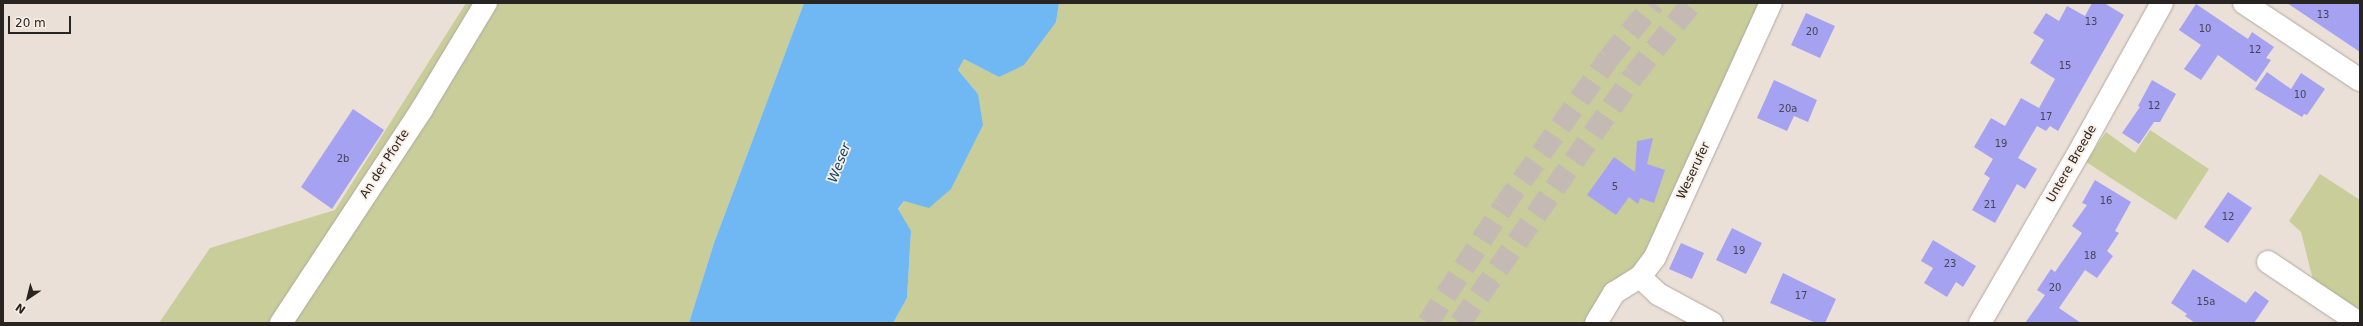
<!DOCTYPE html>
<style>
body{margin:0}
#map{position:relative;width:2363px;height:326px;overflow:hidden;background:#ebe0d7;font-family:"DejaVu Sans",sans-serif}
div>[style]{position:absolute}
.green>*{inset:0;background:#c9cd9a}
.water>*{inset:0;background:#70b8f4}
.building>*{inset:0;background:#a4a2f1}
.trunk-tunnel>*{height:22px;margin-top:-11px;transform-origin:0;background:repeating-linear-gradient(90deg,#c4bab3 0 22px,transparent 0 33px)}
.roads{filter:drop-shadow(0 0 1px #b2a79f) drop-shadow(0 0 1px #b2a79f)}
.minor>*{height:22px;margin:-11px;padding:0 11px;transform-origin:11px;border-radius:11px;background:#fff}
span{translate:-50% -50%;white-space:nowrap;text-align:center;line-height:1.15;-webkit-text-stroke:3.5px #f9ede4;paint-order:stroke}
.number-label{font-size:10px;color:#474455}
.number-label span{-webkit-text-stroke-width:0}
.street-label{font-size:12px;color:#282421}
.water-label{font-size:13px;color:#10466c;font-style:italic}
.frame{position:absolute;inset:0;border:4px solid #282421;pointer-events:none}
.north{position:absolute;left:8px;top:278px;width:40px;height:40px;-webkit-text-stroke:3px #f9ede4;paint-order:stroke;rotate:215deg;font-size:11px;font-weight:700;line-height:16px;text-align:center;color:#282421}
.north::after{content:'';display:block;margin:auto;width:14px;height:18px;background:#282421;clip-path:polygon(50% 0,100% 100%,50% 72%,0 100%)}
.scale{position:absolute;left:8px;top:16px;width:63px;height:18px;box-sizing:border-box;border:2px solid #282421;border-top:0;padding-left:5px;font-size:12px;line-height:14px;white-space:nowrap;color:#282421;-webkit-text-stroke:3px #f9ede4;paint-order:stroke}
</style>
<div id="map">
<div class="green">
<div style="clip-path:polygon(466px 3px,804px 3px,714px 243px,689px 323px,159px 323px,210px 248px,335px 210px)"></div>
<div style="clip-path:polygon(1059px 3px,1769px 3px,1645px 276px,1597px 323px,893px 323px,907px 298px,911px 232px,898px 210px,978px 94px,958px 70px,964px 59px,999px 77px,1056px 22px)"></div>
<div style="clip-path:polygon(2150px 130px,2209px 169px,2176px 220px,2086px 162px,2106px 132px,2135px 153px)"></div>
<div style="clip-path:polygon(2320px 174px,2360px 200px,2360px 311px,2313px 280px,2301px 232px,2289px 221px)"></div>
</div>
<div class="water">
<div style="clip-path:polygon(804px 3px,1059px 3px,1056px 22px,1024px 65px,999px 77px,964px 59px,958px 70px,978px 94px,983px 125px,951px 189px,929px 208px,904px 201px,898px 209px,911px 231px,907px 298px,893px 323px,689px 323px,714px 243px)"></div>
</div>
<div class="building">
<div style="clip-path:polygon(2092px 3px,2104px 3px,2124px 15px,2058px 131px,2050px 126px,2046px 131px,2037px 126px,2018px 158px,2037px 169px,2025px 189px,2017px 184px,1995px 223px,1972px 210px,1990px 178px,1984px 174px,1993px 159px,1974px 147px,1991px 118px,2005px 126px,2021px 98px,2039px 108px,2055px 79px,2030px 63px,2044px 40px,2033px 33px,2046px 13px,2059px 21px,2067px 6px,2085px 16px)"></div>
<div style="clip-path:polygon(2287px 3px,2360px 3px,2360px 52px)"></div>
<div style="clip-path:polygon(2196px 4px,2248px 39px,2252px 32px,2274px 47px,2266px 58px,2271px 60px,2256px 82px,2218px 55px,2201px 80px,2184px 69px,2201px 45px,2179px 30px)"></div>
<div style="clip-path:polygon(1806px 13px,1835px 26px,1820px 58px,1791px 45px)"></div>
<div style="clip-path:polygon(2267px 72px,2291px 89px,2301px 73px,2325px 89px,2307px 115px,2304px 114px,2302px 117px,2255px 89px)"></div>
<div style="clip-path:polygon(1774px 80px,1817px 100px,1808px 122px,1794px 116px,1787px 131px,1757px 118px)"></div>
<div style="clip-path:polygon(2152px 80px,2176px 94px,2160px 122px,2154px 122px,2139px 144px,2122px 133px,2140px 107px,2138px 106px)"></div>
<div style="clip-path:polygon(353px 109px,384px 130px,332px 209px,301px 187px)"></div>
<div style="clip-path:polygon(1653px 138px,1647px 164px,1665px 170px,1654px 203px,1640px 198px,1638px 204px,1629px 197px,1616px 215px,1587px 195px,1614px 157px,1635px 172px,1637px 141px)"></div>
<div style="clip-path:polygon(2095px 180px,2131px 202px,2115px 231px,2119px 233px,2107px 251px,2113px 256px,2097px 278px,2085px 270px,2059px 308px,2081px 323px,2025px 323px,2045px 295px,2037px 290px,2051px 269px,2055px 272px,2082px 233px,2072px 226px,2087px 205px,2082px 203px)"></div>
<div style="clip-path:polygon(2228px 192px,2252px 208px,2228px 243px,2204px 227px)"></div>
<div style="clip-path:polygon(1732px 228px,1762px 243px,1746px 274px,1716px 260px)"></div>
<div style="clip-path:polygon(1933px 240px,1976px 266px,1963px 287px,1956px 282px,1947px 297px,1924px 283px,1933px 268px,1921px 261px)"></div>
<div style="clip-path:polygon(1681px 243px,1704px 253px,1692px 279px,1669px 269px)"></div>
<div style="clip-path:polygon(2193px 269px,2246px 303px,2255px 291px,2269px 301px,2254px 323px,2195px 323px,2185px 316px,2187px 314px,2171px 303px)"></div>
<div style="clip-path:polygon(1783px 273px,1836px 299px,1825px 323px,1816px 323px,1770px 303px)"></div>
</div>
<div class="trunk-tunnel">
<div style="left:1428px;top:323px;width:138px;rotate:-57.1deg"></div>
<div style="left:1503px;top:207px;width:183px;rotate:-54.6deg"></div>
<div style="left:1609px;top:58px;width:71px;rotate:-50.7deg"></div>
<div style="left:1460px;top:323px;width:303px;rotate:-54.9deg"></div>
<div style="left:1634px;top:75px;width:92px;rotate:-51.1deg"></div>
</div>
<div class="roads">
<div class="minor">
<div style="left:2244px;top:3px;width:139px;rotate:33.6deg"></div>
<div style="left:2268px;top:262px;width:110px;rotate:33.8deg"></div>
<div style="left:1640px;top:277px;width:25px;rotate:43deg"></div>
<div style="left:1658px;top:294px;width:61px;rotate:28.2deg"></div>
<div style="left:281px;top:323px;width:256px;rotate:-56.6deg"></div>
<div style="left:422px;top:109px;width:124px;rotate:-58.9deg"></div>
<div style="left:1596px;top:323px;width:35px;rotate:-59deg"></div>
<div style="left:1614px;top:293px;width:31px;rotate:-32deg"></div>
<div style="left:1640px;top:277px;width:25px;rotate:-53deg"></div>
<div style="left:1655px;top:257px;width:279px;rotate:-65.5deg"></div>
<div style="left:1980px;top:323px;width:206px;rotate:-59.9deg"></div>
<div style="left:2083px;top:145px;width:162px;rotate:-60.9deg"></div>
</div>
</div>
<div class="number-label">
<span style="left:2323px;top:15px">13</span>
<span style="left:2091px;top:22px">13</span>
<span style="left:2205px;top:29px">10</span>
<span style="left:1812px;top:32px">20</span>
<span style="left:2255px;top:50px">12</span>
<span style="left:2065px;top:66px">15</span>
<span style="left:2300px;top:95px">10</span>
<span style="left:2154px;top:106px">12</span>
<span style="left:1788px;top:109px">20a</span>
<span style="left:2046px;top:117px">17</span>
<span style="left:2001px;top:144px">19</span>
<span style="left:343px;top:159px">2b</span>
<span style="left:1615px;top:187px">5</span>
<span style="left:2106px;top:201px">16</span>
<span style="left:1990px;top:205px">21</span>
<span style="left:2228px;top:217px">12</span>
<span style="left:1739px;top:251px">19</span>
<span style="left:2090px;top:256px">18</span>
<span style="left:1950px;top:264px">23</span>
<span style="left:2055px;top:288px">20</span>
<span style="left:1801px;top:296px">17</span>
<span style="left:2206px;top:302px">15a</span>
</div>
<div class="street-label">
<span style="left:385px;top:164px;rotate:-57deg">An der Pforte</span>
<span style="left:2072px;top:164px;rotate:-60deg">Untere Breede</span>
<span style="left:1694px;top:171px;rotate:-65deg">Weserufer</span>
</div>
<div class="water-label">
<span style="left:840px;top:163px;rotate:-69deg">Weser</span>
</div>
<div class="frame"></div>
<div class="north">N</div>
<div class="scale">20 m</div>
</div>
